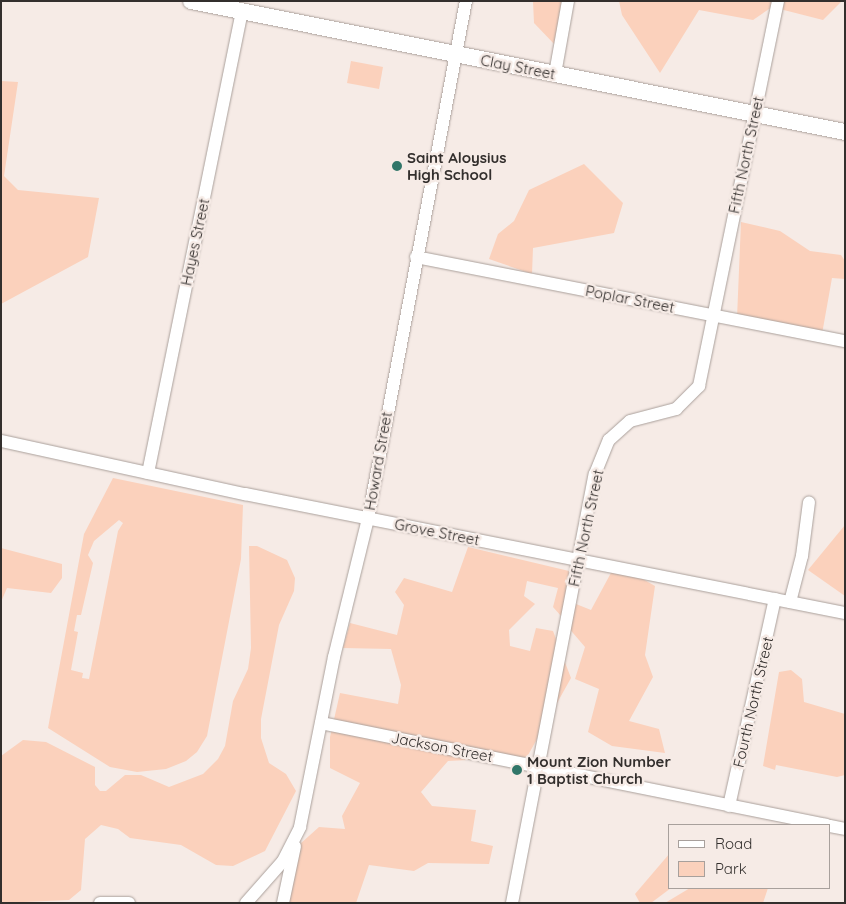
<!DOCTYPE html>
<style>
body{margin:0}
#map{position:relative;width:846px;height:904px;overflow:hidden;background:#f6ebe6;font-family:Quicksand,sans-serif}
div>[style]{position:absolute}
.green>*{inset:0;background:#fbd1bc}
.roads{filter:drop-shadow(0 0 1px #aaa09b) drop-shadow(0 0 1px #aaa09b)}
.minor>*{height:12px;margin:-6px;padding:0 6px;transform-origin:6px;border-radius:6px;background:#fff}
.major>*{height:16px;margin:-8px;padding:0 8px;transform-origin:8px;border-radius:8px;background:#fff}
.dots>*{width:14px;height:14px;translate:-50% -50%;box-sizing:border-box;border:2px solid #f6ebe6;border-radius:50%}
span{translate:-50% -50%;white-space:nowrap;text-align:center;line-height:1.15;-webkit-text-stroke:5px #f6ebe6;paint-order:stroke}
.street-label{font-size:15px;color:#332f2d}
.poi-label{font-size:15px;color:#332f2d;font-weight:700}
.left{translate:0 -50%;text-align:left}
.frame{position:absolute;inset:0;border:2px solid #332f2d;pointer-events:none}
.legend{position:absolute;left:668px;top:824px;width:162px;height:65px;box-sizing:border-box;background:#f6ebe6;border:1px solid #a8a09c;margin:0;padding:6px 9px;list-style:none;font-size:15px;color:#332f2d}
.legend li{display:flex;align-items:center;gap:10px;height:25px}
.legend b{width:25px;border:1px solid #a8a09c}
</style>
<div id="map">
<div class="green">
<div style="clip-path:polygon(533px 1px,562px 1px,557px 47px,534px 23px)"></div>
<div style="clip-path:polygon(619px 1px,842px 1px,823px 20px,772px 7px,753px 20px,699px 10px,660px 73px,622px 15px)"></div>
<div style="clip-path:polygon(351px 61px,383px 67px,379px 89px,347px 83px)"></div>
<div style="clip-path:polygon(1px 81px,18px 82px,4px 176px,18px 190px,99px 198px,88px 257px,1px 304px)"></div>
<div style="clip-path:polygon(584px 164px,623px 203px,614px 233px,533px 248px,532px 274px,489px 259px,498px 234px,514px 221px,529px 190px)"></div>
<div style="clip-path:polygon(741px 222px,780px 231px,810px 251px,841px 255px,845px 261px,845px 279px,832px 278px,822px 334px,737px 318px)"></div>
<div style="clip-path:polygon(evenodd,113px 478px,243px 505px,241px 559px,207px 736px,197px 752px,186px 761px,166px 769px,137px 772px,110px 767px,48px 728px,84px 534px,113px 478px,119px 520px,123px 523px,118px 531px,89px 679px,82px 678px,83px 673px,71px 670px,78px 632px,74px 631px,77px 615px,81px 615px,93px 563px,88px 555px,94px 541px,119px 520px)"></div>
<div style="clip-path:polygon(845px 525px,845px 596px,808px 570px)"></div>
<div style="clip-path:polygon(249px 546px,257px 546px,287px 560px,295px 578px,294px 591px,279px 625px,261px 719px,261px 738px,269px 763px,286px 774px,296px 791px,265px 851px,233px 866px,216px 865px,181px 845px,130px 838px,118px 829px,101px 825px,85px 839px,81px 890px,69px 900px,1px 903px,1px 756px,23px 740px,46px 742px,95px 767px,95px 785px,100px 791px,106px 791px,125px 775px,141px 775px,169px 787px,203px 774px,218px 759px,225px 746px,233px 701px,248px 669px,251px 648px)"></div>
<div style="clip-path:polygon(468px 547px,569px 571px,577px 588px,561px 616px,553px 607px,558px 588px,527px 581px,524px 596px,535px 604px,509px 630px,510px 646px,530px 651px,536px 628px,553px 631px,571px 678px,527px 757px,448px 761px,421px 792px,432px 806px,476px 810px,471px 841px,493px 846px,489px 864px,428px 863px,414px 871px,369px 865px,356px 903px,288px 903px,300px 844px,319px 827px,345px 829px,342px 816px,360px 783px,330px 768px,330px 737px,340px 693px,398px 704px,401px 685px,391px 649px,343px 648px,350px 623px,397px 635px,404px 605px,395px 592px,404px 578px,452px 592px)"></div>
<div style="clip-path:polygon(1px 548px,62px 564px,62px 578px,51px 593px,7px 588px,1px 602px)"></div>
<div style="clip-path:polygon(612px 571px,634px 574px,655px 586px,645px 655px,653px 677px,629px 721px,659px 729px,665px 753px,612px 746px,588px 732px,599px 689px,575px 679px,585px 647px,567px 626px,576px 604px,591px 610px)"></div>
<div style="clip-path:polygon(791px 670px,802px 679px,804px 702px,845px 714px,845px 775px,837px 777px,776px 765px,775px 770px,763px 766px,779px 672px)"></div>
<div style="clip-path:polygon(670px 853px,671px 888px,651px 903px,640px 903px,635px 894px)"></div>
<div style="clip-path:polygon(690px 888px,768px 888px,763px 903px,665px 903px)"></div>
</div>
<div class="roads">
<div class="minor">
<div style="left:555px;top:74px;width:74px;rotate:-79.9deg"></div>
<div style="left:416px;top:257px;width:437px;rotate:11.1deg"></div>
<div style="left:1px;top:441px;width:250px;rotate:12.3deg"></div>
<div style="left:245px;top:494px;width:612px;rotate:11.22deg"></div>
<div style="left:148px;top:473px;width:471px;rotate:-78.5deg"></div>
<div style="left:790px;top:602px;width:48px;rotate:-75.4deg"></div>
<div style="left:802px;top:556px;width:54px;rotate:-82.6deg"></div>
<div style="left:321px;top:723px;width:516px;rotate:11.4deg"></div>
<div style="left:729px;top:806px;width:212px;rotate:-77.5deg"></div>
<div style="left:830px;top:826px;width:15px;rotate:11deg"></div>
<div style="left:100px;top:903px;width:29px"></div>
<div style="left:246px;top:903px;width:56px;rotate:-48.6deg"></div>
<div style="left:283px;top:861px;width:38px;rotate:-63deg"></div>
<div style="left:300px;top:827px;width:173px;rotate:-78.7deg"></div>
<div style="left:334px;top:657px;width:142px;rotate:-76.2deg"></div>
<div style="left:368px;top:519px;width:527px;rotate:-79.29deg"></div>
<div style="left:283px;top:903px;width:58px;rotate:-78.1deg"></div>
<div style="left:512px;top:903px;width:437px;rotate:-79.1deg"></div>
<div style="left:595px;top:474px;width:37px;rotate:-68deg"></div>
<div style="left:609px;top:440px;width:28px;rotate:-42deg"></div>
<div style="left:630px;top:421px;width:48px;rotate:-14.6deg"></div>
<div style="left:676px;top:409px;width:33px;rotate:-45deg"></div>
<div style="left:699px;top:386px;width:393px;rotate:-78.4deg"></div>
</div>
<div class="major">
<div style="left:191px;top:1px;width:667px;rotate:11.33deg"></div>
</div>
</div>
<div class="dots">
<div style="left:397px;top:166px;background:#317669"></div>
<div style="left:517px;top:770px;background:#317669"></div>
</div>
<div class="street-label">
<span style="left:518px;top:67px;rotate:11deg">Clay Street</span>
<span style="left:746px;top:155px;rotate:-78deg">Fifth North Street</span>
<span style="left:195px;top:242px;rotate:-78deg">Hayes Street</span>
<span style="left:630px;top:299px;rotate:11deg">Poplar Street</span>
<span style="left:378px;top:461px;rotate:-80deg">Howard Street</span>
<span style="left:586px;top:528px;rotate:-78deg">Fifth North Street</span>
<span style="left:437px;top:532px;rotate:11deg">Grove Street</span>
<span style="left:753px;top:702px;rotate:-77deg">Fourth North Street</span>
<span style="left:442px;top:747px;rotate:11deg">Jackson Street</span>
</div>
<div class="poi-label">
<span class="left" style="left:407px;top:166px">Saint Aloysius<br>High School</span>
<span class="left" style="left:527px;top:770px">Mount Zion Number<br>1 Baptist Church</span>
</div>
<div class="frame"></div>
<ul class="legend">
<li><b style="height:6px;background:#fff"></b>Road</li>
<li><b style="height:14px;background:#fbd1bc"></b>Park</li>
</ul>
</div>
